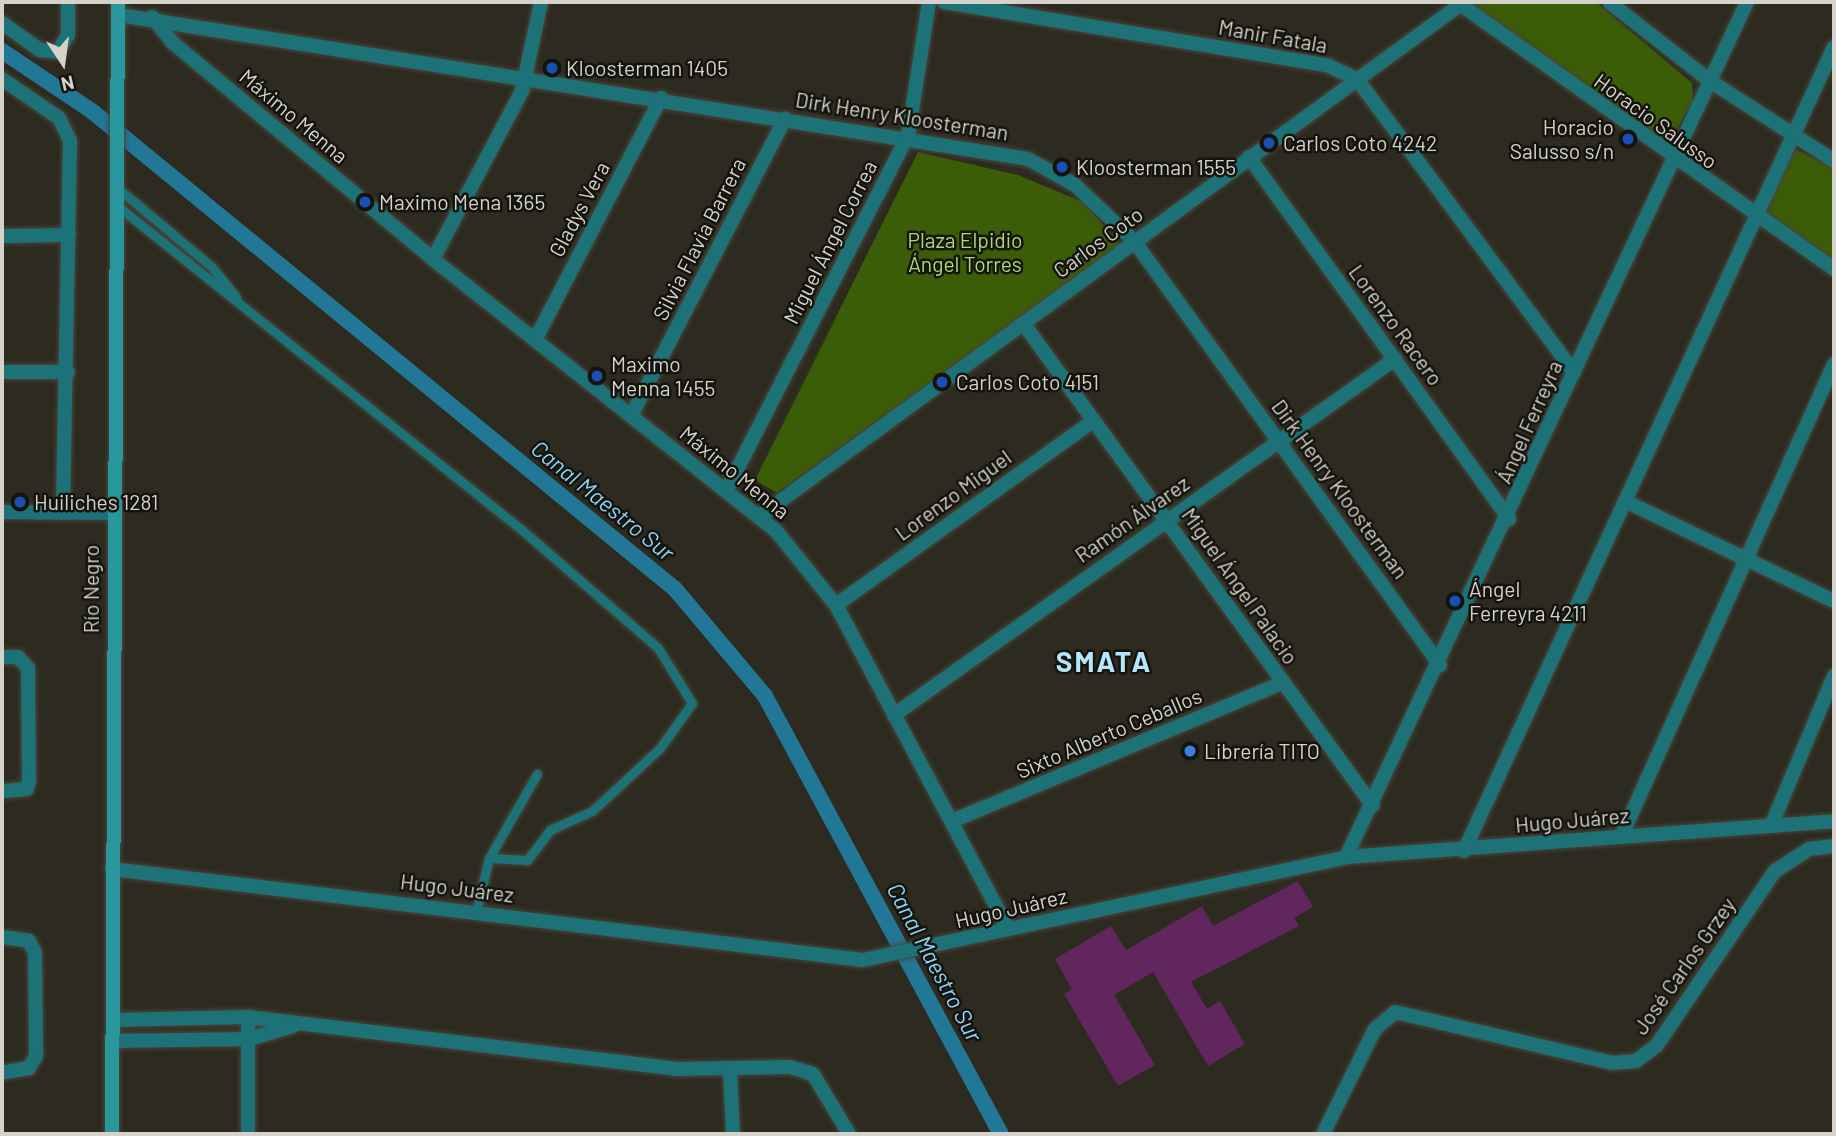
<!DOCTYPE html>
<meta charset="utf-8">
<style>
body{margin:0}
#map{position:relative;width:1836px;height:1136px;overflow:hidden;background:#2d2a1f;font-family:Barlow,sans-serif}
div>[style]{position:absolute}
.green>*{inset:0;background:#3c5d07}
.canal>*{height:16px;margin:-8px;padding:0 8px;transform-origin:8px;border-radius:8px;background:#237796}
.building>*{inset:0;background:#61265d}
.roads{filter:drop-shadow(0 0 2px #48453b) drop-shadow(0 0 2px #48453b)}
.lane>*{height:9px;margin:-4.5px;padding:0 4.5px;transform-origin:4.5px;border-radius:4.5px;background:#1c7277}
.street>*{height:14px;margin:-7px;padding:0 7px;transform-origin:7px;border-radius:7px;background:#1c7277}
.secondary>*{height:14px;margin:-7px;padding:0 7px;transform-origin:7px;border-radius:7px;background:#2a969d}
.dots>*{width:19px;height:19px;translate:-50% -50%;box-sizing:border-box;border:4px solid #14130d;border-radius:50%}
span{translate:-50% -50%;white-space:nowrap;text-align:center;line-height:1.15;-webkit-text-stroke:5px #14130d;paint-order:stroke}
.street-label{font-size:21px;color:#d4d2cb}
.poi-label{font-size:21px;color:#d4d2cb}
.left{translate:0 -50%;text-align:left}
.right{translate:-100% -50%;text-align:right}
.park-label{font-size:21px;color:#aada73}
.water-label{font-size:23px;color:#8ad4f4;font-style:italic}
.district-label{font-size:28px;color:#b3e7fb;font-weight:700;letter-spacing:2px}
.frame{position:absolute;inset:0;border:4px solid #d4d2cb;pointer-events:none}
.north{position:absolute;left:28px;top:28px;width:70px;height:70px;-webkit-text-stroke:5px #14130d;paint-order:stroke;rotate:167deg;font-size:19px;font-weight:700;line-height:28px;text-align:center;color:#d4d2cb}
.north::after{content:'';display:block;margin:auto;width:24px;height:32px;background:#d4d2cb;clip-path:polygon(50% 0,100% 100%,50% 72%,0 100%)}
</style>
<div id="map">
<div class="green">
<div style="clip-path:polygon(1465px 2px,1596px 2px,1692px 83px,1693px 100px,1673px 137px,1661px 141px)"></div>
<div style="clip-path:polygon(1795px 149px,1834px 168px,1834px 260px,1765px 213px)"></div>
<div style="clip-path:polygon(918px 152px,1018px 175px,1083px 202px,1121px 245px,777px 493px,755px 480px)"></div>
</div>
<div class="canal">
<div style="left:2px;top:51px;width:110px;rotate:33.8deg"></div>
<div style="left:93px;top:112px;width:752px;rotate:39.34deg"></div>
<div style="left:675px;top:589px;width:140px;rotate:49.9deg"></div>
<div style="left:765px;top:696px;width:498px;rotate:61.7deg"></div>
</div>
<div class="building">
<div style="clip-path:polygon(1298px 881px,1313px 907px,1294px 918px,1299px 926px,1191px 982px,1207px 1009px,1220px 1001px,1245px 1044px,1208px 1066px,1153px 972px,1114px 995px,1155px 1065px,1118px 1086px,1064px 994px,1072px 989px,1055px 959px,1111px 926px,1126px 950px,1202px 906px,1213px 926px)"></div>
</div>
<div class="roads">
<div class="lane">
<div style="left:120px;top:190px;width:119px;rotate:39.9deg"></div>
<div style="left:211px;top:266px;width:40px;rotate:51deg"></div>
<div style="left:120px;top:208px;width:515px;rotate:38.69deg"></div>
<div style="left:522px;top:530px;width:180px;rotate:40.9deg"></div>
<div style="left:658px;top:648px;width:65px;rotate:58.3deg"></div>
<div style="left:692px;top:703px;width:55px;rotate:125.4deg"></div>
<div style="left:660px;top:748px;width:93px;rotate:137.2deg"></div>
<div style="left:592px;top:811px;width:46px;rotate:155.7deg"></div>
<div style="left:550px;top:830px;width:38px;rotate:127deg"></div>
<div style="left:527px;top:860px;width:38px;rotate:-177deg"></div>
<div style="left:476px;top:912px;width:56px;rotate:-76.5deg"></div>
<div style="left:489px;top:858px;width:97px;rotate:-60.3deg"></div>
</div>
<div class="street">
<div style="left:944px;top:2px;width:390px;rotate:9.4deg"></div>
<div style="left:1329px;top:66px;width:31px;rotate:25deg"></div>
<div style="left:1357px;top:79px;width:365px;rotate:53.5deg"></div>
<div style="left:1457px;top:2px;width:462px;rotate:35.3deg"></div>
<div style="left:1609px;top:2px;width:128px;rotate:38deg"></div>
<div style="left:1710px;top:81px;width:148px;rotate:32.8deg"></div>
<div style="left:119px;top:15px;width:920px;rotate:9deg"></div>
<div style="left:1028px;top:159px;width:54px;rotate:29deg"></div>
<div style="left:1075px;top:185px;width:81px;rotate:43.5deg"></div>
<div style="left:1134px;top:241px;width:523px;rotate:54.18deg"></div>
<div style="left:152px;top:17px;width:32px;rotate:51deg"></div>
<div style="left:172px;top:42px;width:339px;rotate:39.7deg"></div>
<div style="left:433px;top:259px;width:439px;rotate:38.4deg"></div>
<div style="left:777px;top:532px;width:94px;rotate:51.1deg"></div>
<div style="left:836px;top:605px;width:367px;rotate:62deg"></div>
<div style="left:2px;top:23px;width:47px;rotate:35.4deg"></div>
<div style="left:40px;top:50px;width:18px;rotate:6deg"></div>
<div style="left:58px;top:52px;width:20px;rotate:-60deg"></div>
<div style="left:68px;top:35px;width:33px;rotate:-90deg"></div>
<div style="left:2px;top:79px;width:69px;rotate:34.4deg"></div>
<div style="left:59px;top:118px;width:25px;rotate:64deg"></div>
<div style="left:70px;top:141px;width:372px;rotate:91.1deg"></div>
<div style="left:1249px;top:157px;width:446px;rotate:54.3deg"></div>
<div style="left:2px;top:236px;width:67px;rotate:-0.9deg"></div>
<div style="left:433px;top:259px;width:190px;rotate:-62.1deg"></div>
<div style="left:522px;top:91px;width:91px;rotate:-77.9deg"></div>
<div style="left:1023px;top:323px;width:596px;rotate:54.07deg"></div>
<div style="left:535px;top:340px;width:273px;rotate:-62.5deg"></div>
<div style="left:2px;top:372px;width:66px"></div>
<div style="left:631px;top:416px;width:335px;rotate:-62.6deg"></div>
<div style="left:727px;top:489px;width:397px;rotate:-62.9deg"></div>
<div style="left:908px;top:136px;width:136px;rotate:-81.1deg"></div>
<div style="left:1627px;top:502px;width:229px;rotate:25.6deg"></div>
<div style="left:2px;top:512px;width:110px;rotate:0.5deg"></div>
<div style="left:761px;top:515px;width:867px;rotate:-36.13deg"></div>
<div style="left:836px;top:605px;width:317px;rotate:-35.6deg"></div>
<div style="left:2px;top:657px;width:16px"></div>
<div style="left:18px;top:657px;width:15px;rotate:48deg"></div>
<div style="left:28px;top:668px;width:113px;rotate:89.5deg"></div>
<div style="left:29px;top:781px;width:8px;rotate:104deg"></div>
<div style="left:27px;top:789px;width:25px;rotate:175deg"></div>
<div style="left:894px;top:715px;width:615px;rotate:-35.4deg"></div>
<div style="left:952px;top:821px;width:358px;rotate:-22.7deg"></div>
<div style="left:1771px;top:826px;width:163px;rotate:-67.2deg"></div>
<div style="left:1621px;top:837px;width:519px;rotate:-65.76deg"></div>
<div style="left:1464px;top:851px;width:885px;rotate:-65.29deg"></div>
<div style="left:1346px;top:857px;width:944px;rotate:-64.87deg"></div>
<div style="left:112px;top:869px;width:756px;rotate:6.91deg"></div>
<div style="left:863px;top:960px;width:494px;rotate:-12deg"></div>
<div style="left:1346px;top:857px;width:489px;rotate:-4.2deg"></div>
<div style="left:2px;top:937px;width:27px;rotate:8deg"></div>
<div style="left:29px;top:941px;width:13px;rotate:63deg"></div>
<div style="left:35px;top:953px;width:103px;rotate:89.4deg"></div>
<div style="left:36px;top:1056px;width:14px;rotate:120deg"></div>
<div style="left:29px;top:1068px;width:27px;rotate:170deg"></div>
<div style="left:113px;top:1020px;width:135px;rotate:-1.3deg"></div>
<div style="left:248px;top:1017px;width:430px;rotate:6.9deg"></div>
<div style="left:675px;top:1069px;width:115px;rotate:-1deg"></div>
<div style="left:790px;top:1067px;width:24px;rotate:17deg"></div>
<div style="left:813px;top:1074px;width:70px;rotate:59deg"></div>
<div style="left:113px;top:1041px;width:136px;rotate:-0.8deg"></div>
<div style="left:249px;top:1039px;width:46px;rotate:-16.5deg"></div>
<div style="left:730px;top:1070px;width:64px;rotate:87.3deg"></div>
<div style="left:248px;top:1134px;width:117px;rotate:-90deg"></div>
<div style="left:1323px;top:1134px;width:117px;rotate:-63.7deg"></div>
<div style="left:1375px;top:1029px;width:26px;rotate:-40deg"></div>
<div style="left:1395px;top:1012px;width:223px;rotate:13.2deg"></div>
<div style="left:1612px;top:1063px;width:24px;rotate:-5deg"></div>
<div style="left:1636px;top:1061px;width:26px;rotate:-37deg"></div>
<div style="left:1657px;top:1045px;width:210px;rotate:-55.9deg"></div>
<div style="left:1775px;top:871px;width:40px;rotate:-32.9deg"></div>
<div style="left:1809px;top:849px;width:25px;rotate:-7deg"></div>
</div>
<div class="secondary">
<div style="left:112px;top:1134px;width:1132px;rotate:-89.7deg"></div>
</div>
</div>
<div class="dots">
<div style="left:552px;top:68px;background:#1a4fb4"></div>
<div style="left:1628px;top:139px;background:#1a4fb4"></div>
<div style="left:1269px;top:143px;background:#1a4fb4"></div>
<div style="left:1062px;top:167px;background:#1a4fb4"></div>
<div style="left:365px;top:202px;background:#1a4fb4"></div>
<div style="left:597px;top:376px;background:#1a4fb4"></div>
<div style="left:942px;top:382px;background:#1a4fb4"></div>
<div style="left:20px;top:502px;background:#1a4fb4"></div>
<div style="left:1455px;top:601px;background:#1a4fb4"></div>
<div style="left:1190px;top:751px;background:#3f7fe0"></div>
</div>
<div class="street-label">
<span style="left:1273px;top:36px;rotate:10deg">Manir Fatala</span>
<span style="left:294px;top:116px;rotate:40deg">Máximo Menna</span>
<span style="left:902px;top:116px;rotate:9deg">Dirk Henry Kloosterman</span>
<span style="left:1656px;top:121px;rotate:36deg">Horacio Salusso</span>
<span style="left:579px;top:209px;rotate:-62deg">Gladys Vera</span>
<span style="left:699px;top:239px;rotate:-63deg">Silvia Flavia Barrera</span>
<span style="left:830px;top:242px;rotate:-63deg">Miguel Ángel Correa</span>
<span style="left:1098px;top:242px;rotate:-36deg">Carlos Coto</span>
<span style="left:1396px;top:325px;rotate:54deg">Lorenzo Racero</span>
<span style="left:1529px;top:422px;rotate:-66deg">Ángel Ferreyra</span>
<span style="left:735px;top:472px;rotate:39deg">Máximo Menna</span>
<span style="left:1340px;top:489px;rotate:54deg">Dirk Henry Kloosterman</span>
<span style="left:953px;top:495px;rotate:-36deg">Lorenzo Miguel</span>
<span style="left:1132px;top:519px;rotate:-35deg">Ramón Álvarez</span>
<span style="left:1240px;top:586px;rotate:55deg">Miguel Ángel Palacio</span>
<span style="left:91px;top:589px;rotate:-90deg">Río Negro</span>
<span style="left:1109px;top:733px;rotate:-23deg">Sixto Alberto Ceballos</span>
<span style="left:1572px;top:820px;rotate:-5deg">Hugo Juárez</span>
<span style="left:457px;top:888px;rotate:7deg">Hugo Juárez</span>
<span style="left:1011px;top:908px;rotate:-13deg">Hugo Juárez</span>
<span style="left:1684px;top:966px;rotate:-55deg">José Carlos Grzey</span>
</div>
<div class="poi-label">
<span class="left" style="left:566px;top:68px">Kloosterman 1405</span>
<span class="right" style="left:1614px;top:139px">Horacio<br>Salusso s/n</span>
<span class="left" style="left:1283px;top:143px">Carlos Coto 4242</span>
<span class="left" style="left:1076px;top:167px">Kloosterman 1555</span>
<span class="left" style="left:379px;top:202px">Maximo Mena 1365</span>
<span class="left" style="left:611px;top:376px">Maximo<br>Menna 1455</span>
<span class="left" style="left:956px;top:382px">Carlos Coto 4151</span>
<span class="left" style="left:34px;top:502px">Huiliches 1281</span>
<span class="left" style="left:1469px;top:601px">Ángel<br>Ferreyra 4211</span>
<span class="left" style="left:1204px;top:751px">Librería TITO</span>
</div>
<div class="park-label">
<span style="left:965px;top:252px">Plaza Elpidio<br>Ángel Torres</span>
</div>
<div class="water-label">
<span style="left:603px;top:500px;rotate:39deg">Canal Maestro Sur</span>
<span style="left:935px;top:962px;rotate:62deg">Canal Maestro Sur</span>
</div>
<div class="district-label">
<span style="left:1104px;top:661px">SMATA</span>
</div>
<div class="frame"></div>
<div class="north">N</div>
</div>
